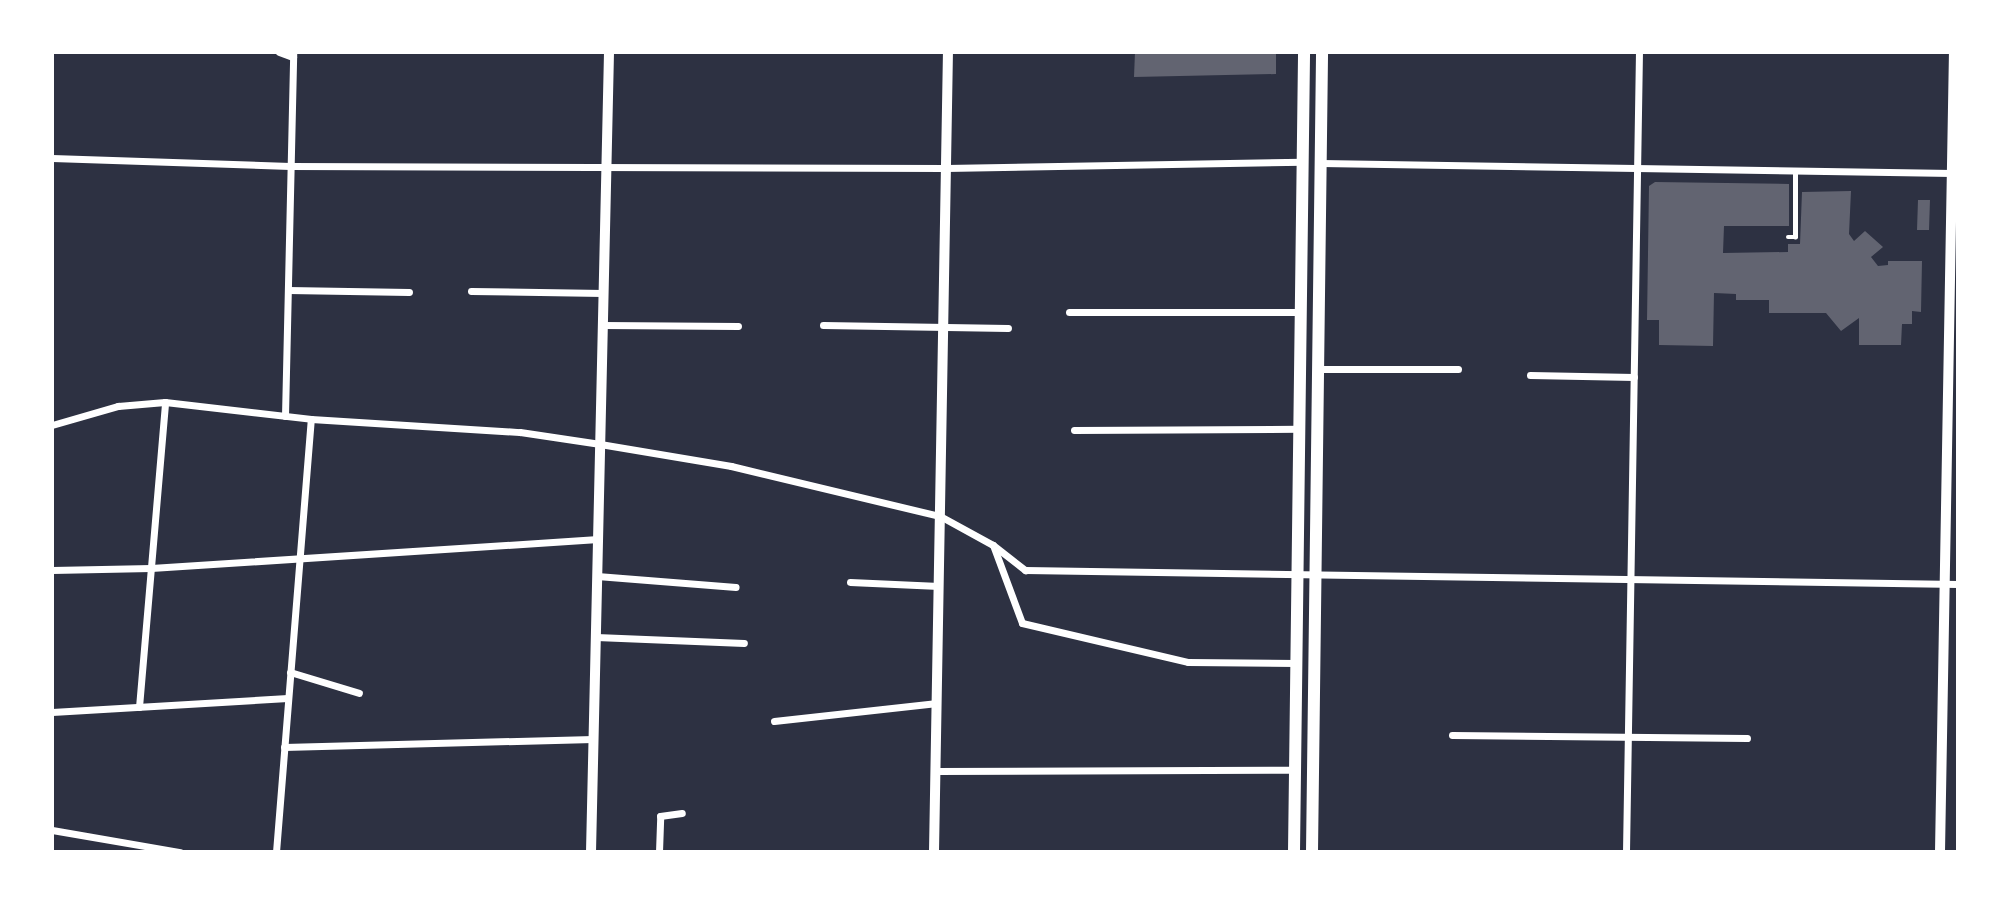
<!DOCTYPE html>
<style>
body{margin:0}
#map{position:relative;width:2010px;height:904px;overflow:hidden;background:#2d3142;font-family:"Public Sans",sans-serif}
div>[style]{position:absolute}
.building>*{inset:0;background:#626471}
.service>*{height:4.5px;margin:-2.25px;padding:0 2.25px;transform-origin:2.25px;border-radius:2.25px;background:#fff}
.minor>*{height:7px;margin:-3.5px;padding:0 3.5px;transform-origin:3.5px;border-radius:3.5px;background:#fff}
.tertiary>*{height:10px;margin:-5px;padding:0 5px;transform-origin:5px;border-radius:5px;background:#fff}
.secondary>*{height:12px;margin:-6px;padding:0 6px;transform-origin:6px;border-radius:6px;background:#fff}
span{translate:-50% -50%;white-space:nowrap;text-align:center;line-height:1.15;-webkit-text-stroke:5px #fff;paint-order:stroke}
.frame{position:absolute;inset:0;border:54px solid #fff;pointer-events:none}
</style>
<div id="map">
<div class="building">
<div style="clip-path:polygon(1135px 52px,1276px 52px,1276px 74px,1134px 77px)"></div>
<div style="clip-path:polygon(1655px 182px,1789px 184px,1789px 226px,1724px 226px,1723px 253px,1788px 252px,1788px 244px,1800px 244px,1802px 192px,1851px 191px,1849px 234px,1854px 241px,1865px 231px,1883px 247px,1871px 257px,1878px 266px,1888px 265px,1888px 261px,1922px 261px,1921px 312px,1912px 311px,1912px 324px,1902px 324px,1901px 345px,1859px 345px,1859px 318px,1841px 331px,1826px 313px,1769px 313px,1769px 300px,1736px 300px,1736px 294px,1714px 293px,1713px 346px,1659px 345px,1659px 320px,1647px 320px,1649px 186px)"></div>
<div style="clip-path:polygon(1918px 200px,1930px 200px,1929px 230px,1917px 230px)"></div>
</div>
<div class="service">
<div style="left:1788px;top:237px;width:7px"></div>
<div style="left:1795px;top:237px;width:66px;rotate:-90deg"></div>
</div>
<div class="minor">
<div style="left:279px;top:52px;width:15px;rotate:20deg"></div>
<div style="left:52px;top:158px;width:238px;rotate:1.9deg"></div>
<div style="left:290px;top:166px;width:656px;rotate:0.17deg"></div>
<div style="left:946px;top:168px;width:357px;rotate:-1deg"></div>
<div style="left:1321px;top:163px;width:631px;rotate:0.91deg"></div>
<div style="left:288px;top:290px;width:121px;rotate:0.9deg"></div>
<div style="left:471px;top:291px;width:132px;rotate:0.9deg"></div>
<div style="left:1069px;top:312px;width:232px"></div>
<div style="left:603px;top:325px;width:135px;rotate:0.4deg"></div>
<div style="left:823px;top:325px;width:185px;rotate:0.9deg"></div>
<div style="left:1318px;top:369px;width:140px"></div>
<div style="left:1530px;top:375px;width:104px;rotate:1.1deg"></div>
<div style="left:285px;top:416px;width:364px;rotate:-88.7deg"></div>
<div style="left:52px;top:425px;width:69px;rotate:-16.1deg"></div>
<div style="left:118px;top:406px;width:47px;rotate:-4.9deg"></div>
<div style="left:165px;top:402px;width:147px;rotate:6.6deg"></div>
<div style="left:311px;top:419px;width:209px;rotate:3.6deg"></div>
<div style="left:520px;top:432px;width:81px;rotate:8.5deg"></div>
<div style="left:600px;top:444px;width:133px;rotate:9.5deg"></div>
<div style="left:731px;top:466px;width:215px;rotate:13.5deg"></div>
<div style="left:940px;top:516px;width:60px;rotate:28.7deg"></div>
<div style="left:993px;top:545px;width:41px;rotate:38deg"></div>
<div style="left:1025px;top:570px;width:933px;rotate:0.86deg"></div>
<div style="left:1074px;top:430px;width:225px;rotate:-0.3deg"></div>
<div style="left:993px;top:545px;width:83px;rotate:69.6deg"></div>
<div style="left:1022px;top:623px;width:171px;rotate:13.2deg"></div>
<div style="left:1188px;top:662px;width:108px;rotate:0.5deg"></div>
<div style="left:52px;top:570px;width:99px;rotate:-1.2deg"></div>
<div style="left:151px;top:568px;width:448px;rotate:-3.7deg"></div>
<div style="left:597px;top:576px;width:139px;rotate:4.5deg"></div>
<div style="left:850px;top:582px;width:89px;rotate:2.6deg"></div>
<div style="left:596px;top:637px;width:148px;rotate:2.3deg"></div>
<div style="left:290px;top:672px;width:72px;rotate:16.9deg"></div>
<div style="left:139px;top:707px;width:306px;rotate:-85.1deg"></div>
<div style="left:52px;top:712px;width:236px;rotate:-3.4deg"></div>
<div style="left:774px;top:721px;width:164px;rotate:-6.3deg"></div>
<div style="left:1452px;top:735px;width:295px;rotate:0.6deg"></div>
<div style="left:284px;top:747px;width:309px;rotate:-1.5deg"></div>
<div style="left:936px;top:771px;width:359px;rotate:-0.2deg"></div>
<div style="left:52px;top:830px;width:130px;rotate:9.8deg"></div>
<div style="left:276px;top:852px;width:434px;rotate:-85.4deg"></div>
<div style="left:659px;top:852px;width:36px;rotate:-88deg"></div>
<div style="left:660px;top:816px;width:22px;rotate:-8deg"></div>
<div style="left:1626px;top:852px;width:800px;rotate:-89.07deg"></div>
</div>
<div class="tertiary">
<div style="left:591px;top:852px;width:800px;rotate:-88.71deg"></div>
<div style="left:934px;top:852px;width:800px;rotate:-89deg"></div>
<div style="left:1940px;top:852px;width:800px;rotate:-89deg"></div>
</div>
<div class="secondary">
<div style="left:1294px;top:852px;width:800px;rotate:-89.28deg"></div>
<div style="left:1312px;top:852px;width:800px;rotate:-89.28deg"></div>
</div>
<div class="frame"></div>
</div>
